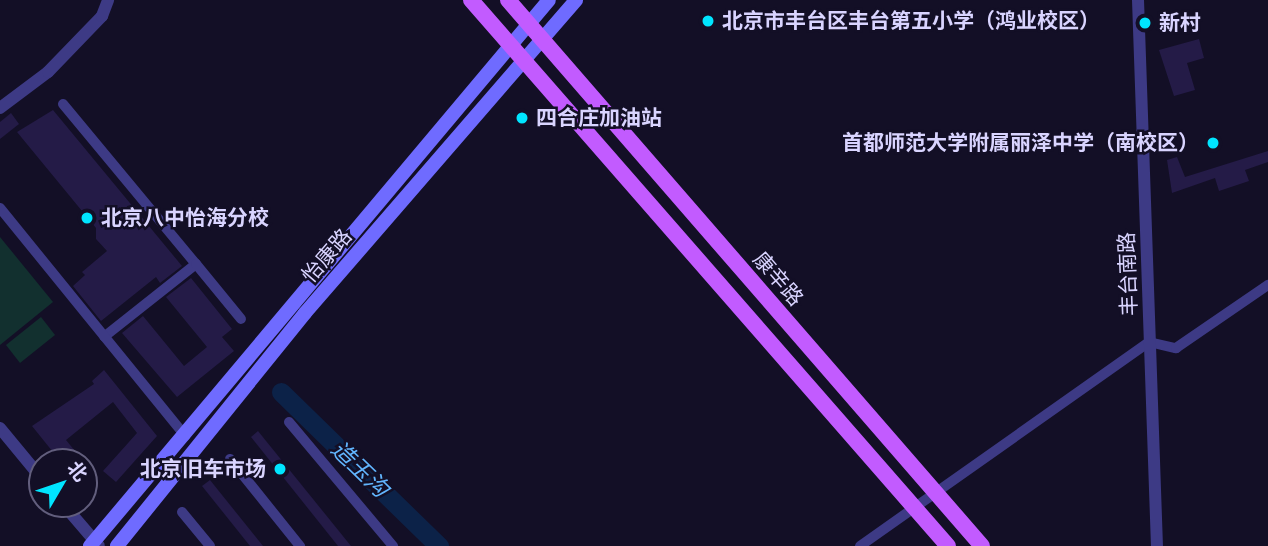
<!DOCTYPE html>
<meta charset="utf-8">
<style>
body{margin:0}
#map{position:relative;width:1268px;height:546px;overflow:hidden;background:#130f26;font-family:"PT Sans Narrow","Noto Sans SC",sans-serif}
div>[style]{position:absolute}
.green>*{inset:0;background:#12302f}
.river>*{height:19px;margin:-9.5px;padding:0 9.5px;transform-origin:9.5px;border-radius:9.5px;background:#0c2248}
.building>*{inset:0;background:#241b47}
.minor>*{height:10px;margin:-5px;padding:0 5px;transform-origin:5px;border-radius:5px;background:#3d3a85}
.tertiary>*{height:12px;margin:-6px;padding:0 6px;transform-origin:6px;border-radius:6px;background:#3d3a85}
.secondary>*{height:14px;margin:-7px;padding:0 7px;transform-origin:7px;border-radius:7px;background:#6f6bff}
.primary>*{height:16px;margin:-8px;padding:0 8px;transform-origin:8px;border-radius:8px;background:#c25bff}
.dots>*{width:19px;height:19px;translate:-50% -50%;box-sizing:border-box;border:4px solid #130f26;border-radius:50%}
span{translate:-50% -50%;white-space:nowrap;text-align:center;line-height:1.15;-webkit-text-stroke:5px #130f26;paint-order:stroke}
.poi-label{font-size:21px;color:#d9d4ff;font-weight:700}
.left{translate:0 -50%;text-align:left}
.right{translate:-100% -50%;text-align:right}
.street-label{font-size:21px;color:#d9d4ff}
.water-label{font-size:23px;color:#62b6ff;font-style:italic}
.north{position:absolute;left:28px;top:448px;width:70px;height:70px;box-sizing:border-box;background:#130f26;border:2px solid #625e7d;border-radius:50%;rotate:51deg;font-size:19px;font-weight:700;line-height:28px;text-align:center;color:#d9d4ff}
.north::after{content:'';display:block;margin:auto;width:24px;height:32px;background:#00e5ff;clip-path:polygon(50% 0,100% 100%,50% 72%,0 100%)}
</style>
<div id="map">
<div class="green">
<div style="clip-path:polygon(0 237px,53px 302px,0 345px)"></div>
<div style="clip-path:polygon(41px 317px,55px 335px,20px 363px,6px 345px)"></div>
</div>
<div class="river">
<div style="left:281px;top:392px;width:221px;rotate:44.3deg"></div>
</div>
<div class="building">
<div style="clip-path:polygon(1199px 39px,1204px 58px,1187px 63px,1195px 90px,1174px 96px,1159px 50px)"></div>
<div style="clip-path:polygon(53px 110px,182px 266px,160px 283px,156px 277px,101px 321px,73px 286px,85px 275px,82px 272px,107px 251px,96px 239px,96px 228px,17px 132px)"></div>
<div style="clip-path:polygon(11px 113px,19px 124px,0 139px,0 122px)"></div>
<div style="clip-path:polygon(1268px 151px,1268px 162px,1245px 170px,1249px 181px,1219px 191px,1215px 178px,1172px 193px,1167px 160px,1177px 157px,1185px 177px)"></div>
<div style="clip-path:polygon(191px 278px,232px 329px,222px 337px,234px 351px,177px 397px,122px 333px,143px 316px,184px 366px,207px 347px,166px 297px)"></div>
<div style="clip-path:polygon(104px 370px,157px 436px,116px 482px,103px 471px,137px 433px,113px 402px,66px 440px,84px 462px,61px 462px,32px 426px,94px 384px,92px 381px)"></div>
<div style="clip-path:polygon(258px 431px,351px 546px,338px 546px,251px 437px)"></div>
<div style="clip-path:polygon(210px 480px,263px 546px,250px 546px,202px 486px)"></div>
</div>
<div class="minor">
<div style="left:63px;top:104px;width:208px;rotate:50.3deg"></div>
<div style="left:196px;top:264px;width:117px;rotate:141.6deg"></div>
<div style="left:0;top:208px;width:294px;rotate:50.9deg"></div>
<div style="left:196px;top:264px;width:71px;rotate:50.7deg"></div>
<div style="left:289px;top:422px;width:162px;rotate:50deg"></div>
<div style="left:230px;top:459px;width:112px;rotate:51.2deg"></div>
<div style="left:182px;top:512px;width:44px;rotate:50.5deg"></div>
<div style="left:860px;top:546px;width:354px;rotate:-35.2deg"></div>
<div style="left:1149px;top:342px;width:28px;rotate:13deg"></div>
<div style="left:1176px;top:348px;width:112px;rotate:-34.4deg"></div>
</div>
<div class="tertiary">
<div style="left:1138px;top:0;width:546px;rotate:88.01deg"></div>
<div style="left:0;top:108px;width:60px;rotate:-36.9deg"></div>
<div style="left:48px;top:72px;width:78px;rotate:-46deg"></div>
<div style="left:102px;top:16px;width:17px;rotate:-69deg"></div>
<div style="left:0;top:428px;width:66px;rotate:50.5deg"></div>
<div style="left:63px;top:504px;width:55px;rotate:49.4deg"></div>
</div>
<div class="secondary">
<div style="left:90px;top:546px;width:713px;rotate:-49.95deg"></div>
<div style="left:117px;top:546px;width:299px;rotate:-51.1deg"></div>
<div style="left:305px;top:313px;width:414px;rotate:-49.1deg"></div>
</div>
<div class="primary">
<div style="left:471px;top:0;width:725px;rotate:48.86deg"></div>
<div style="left:508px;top:0;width:723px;rotate:49.04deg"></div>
</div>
<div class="dots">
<div style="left:708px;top:21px;background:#00e5ff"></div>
<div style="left:1145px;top:23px;background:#00e5ff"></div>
<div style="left:522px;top:118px;background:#00e5ff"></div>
<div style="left:1213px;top:143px;background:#00e5ff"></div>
<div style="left:87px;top:218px;background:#00e5ff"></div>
<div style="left:280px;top:469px;background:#00e5ff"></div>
</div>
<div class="poi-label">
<span class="left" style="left:722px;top:21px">北京市丰台区丰台第五小学（鸿业校区）</span>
<span class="left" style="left:1159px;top:23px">新村</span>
<span class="left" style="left:536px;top:118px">四合庄加油站</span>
<span class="right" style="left:1199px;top:143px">首都师范大学附属丽泽中学（南校区）</span>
<span class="left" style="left:101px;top:218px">北京八中怡海分校</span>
<span class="right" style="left:266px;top:469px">北京旧车市场</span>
</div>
<div class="street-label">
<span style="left:327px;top:256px;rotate:-49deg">怡康路</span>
<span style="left:1128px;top:274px;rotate:-92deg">丰台南路</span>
<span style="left:778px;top:279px;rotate:49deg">康辛路</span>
</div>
<div class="water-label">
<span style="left:360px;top:469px;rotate:44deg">造玉沟</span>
</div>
<div class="north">北</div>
</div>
